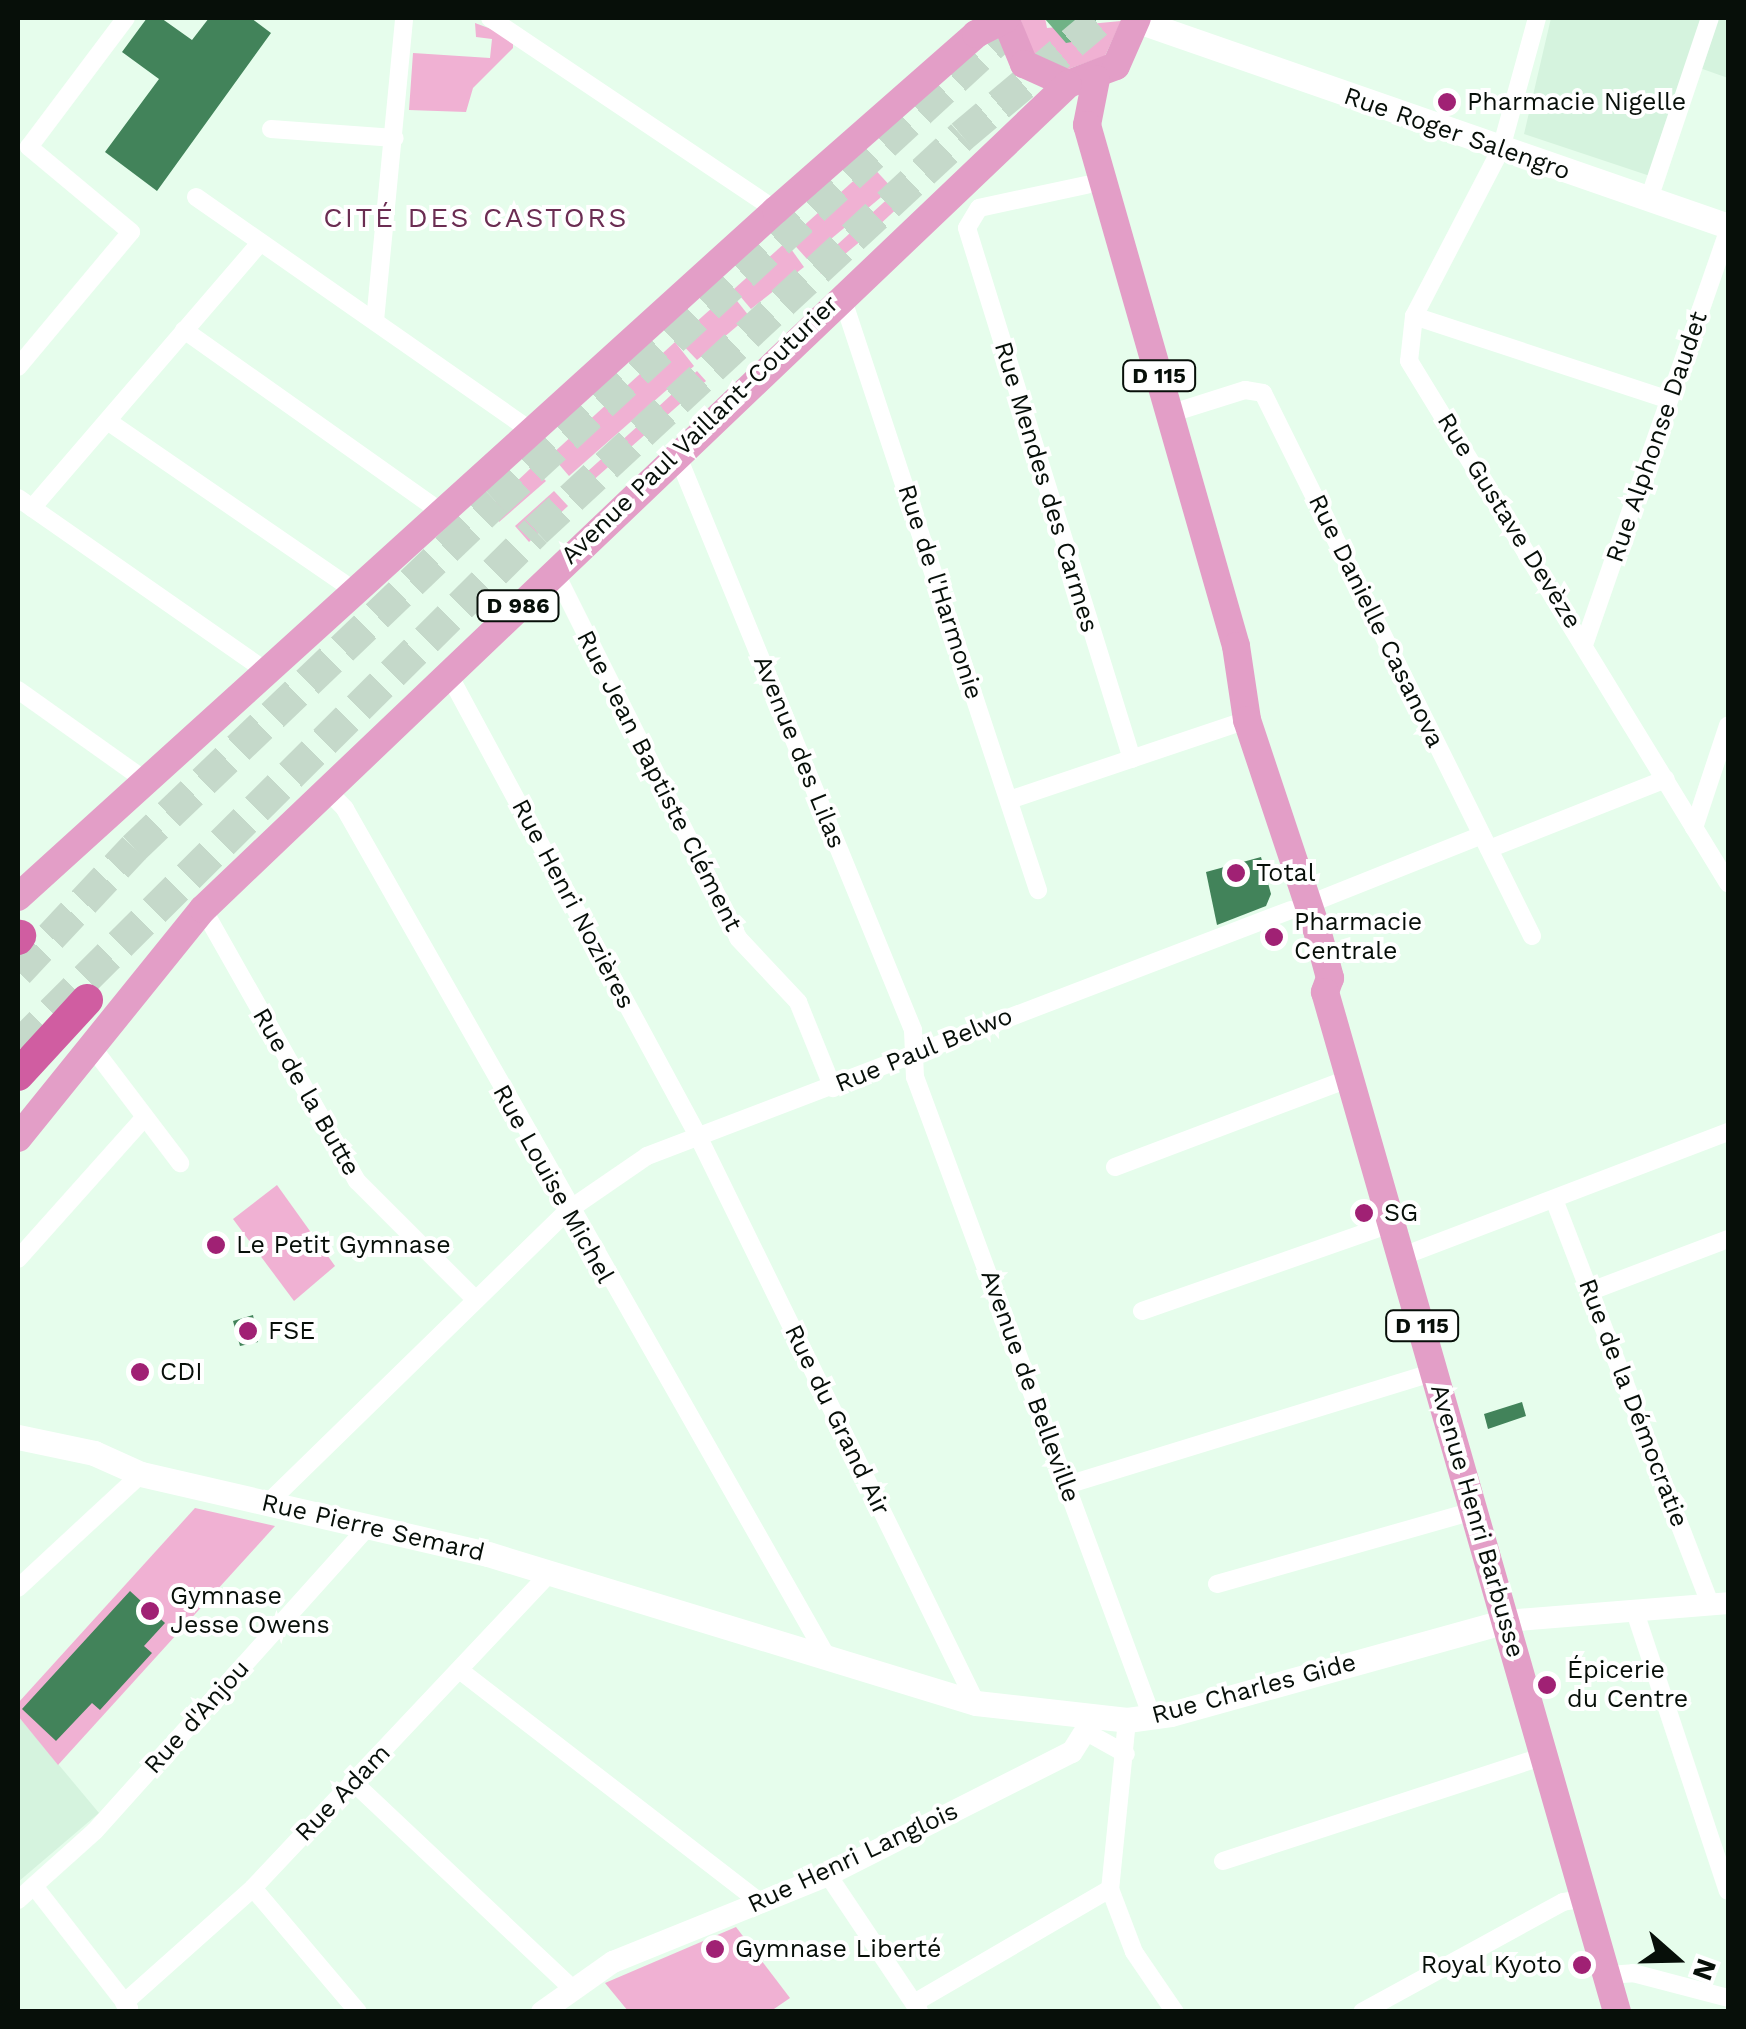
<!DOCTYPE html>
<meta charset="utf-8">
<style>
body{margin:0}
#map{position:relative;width:1746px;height:2029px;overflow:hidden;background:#e6fdec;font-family:"Work Sans",sans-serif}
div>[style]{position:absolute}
.built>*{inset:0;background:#d5f3de}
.green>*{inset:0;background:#f0b1d3}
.water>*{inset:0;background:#70b286}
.building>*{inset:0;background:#42835a}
.motorway-tunnel>*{height:32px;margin-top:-16px;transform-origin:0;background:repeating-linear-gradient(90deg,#c5d9ca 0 32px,transparent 0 48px)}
.minor>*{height:18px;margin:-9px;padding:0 9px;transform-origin:9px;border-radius:9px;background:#fff}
.tertiary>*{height:22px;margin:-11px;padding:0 11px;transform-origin:11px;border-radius:11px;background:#fff}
.secondary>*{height:25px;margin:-12.5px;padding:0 12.5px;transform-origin:12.5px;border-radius:12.5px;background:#fff}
.primary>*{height:28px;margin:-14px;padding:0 14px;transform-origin:14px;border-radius:14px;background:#e39ec7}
.motorway>*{height:32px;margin:-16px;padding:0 16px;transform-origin:16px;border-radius:16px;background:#d05da1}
.dots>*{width:28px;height:28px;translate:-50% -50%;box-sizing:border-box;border:5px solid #fff;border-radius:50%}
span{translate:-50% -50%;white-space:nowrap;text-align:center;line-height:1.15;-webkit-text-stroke:8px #fff;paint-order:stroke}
.shield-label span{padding:2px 8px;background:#fff;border:2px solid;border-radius:8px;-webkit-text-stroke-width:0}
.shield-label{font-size:22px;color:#070f09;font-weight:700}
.poi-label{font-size:25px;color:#070f09}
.left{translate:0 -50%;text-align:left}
.right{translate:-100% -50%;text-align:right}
.street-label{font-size:25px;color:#070f09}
.neighbourhood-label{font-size:28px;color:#6b2d52;letter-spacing:2.5px}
.frame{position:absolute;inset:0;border:20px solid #070f09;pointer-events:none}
.north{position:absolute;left:1626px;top:1909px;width:100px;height:100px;-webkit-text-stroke:8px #fff;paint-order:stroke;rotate:110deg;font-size:28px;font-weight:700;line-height:40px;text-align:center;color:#070f09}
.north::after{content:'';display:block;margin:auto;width:35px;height:45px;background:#070f09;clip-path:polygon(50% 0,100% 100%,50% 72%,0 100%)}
</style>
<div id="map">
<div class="built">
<div style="clip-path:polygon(1551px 18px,1728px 18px,1728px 78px,1694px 66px,1656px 178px,1524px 134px)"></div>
<div style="clip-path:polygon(18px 1716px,99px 1813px,18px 1882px)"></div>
</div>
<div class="green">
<div style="clip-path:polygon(1020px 18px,1045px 18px,1047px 28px,1121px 21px,1105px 56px,1068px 69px,1033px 54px)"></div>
<div style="clip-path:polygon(475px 23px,513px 37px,513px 48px,473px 88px,466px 112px,409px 110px,413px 53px,490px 58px,492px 39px,476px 37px)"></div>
<div style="clip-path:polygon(871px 165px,892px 188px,807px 259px,789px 239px)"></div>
<div style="clip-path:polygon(894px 193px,903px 203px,877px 227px,870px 220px,874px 230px,821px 274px,816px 264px)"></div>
<div style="clip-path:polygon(786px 242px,804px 267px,751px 309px,734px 289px)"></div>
<div style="clip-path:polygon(730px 292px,749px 316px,697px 360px,677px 339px)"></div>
<div style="clip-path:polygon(675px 342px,694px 366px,569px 476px,551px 455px)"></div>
<div style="clip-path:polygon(697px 371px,706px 381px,582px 490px,577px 481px,640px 424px,647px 431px,643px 421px)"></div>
<div style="clip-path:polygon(532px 467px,546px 481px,499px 522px,494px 503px)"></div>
<div style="clip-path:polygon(554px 491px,568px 506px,529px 542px,515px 526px)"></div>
<div style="clip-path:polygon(277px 1185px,335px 1266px,294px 1301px,233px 1219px)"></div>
<div style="clip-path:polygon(195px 1508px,275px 1526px,58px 1765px,18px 1716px,18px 1703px)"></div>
<div style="clip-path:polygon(736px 1927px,790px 1998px,771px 2011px,628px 2011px,605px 1983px)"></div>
</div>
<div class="water">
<div style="clip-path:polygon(1045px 19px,1096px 18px,1096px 20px,1083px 40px,1066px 43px)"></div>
</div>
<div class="building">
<div style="clip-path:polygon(147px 18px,161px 18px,192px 40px,209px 18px,251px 18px,271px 33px,157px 191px,105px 152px,159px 79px,122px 52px)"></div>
<div style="clip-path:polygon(1261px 857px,1271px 894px,1266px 906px,1217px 925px,1206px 872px)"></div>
<div style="clip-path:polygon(253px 1315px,258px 1342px,240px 1346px,233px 1321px)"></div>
<div style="clip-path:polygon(1522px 1402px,1526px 1416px,1488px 1429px,1484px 1414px)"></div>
<div style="clip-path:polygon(130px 1591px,165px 1623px,144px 1646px,152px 1653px,100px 1710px,92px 1703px,56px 1741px,22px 1709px)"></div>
</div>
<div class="motorway-tunnel">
<div style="left:18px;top:972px;width:170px;rotate:-46.9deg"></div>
<div style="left:134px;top:848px;width:501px;rotate:-43.71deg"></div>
<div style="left:496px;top:502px;width:714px;rotate:-42.67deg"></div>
<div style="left:18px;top:1046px;width:730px;rotate:-44.83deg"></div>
<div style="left:536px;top:531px;width:581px;rotate:-42.84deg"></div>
<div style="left:962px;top:136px;width:183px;rotate:-40.1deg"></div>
</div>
<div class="minor">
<div style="left:490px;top:18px;width:344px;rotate:33.9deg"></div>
<div style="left:1537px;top:18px;width:136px;rotate:105.4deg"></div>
<div style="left:1501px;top:149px;width:188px;rotate:117.5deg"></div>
<div style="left:1414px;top:316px;width:45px;rotate:96.3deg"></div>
<div style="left:1409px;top:361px;width:612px;rotate:58.57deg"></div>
<div style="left:271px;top:129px;width:124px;rotate:4.2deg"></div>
<div style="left:1086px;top:185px;width:109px;rotate:167.9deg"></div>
<div style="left:979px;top:208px;width:23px;rotate:121deg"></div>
<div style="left:967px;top:228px;width:556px;rotate:72.74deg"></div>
<div style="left:196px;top:197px;width:409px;rotate:34.9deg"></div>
<div style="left:1649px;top:199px;width:191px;rotate:-71.4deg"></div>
<div style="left:841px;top:294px;width:628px;rotate:71.71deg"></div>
<div style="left:1414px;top:316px;width:268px;rotate:18.2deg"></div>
<div style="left:375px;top:321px;width:304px;rotate:-84.5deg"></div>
<div style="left:184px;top:330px;width:314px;rotate:35.3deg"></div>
<div style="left:18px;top:367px;width:176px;rotate:-50.1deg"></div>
<div style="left:131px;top:232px;width:133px;rotate:-140.2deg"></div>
<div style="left:29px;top:147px;width:161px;rotate:-53.1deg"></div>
<div style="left:1169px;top:414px;width:80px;rotate:-17.5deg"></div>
<div style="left:1245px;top:390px;width:18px;rotate:9deg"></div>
<div style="left:1263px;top:393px;width:606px;rotate:63.65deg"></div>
<div style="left:109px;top:422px;width:296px;rotate:34.5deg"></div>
<div style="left:676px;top:452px;width:625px;rotate:67.7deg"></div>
<div style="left:913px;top:1030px;width:47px;rotate:87.6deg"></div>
<div style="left:915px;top:1077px;width:682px;rotate:69.68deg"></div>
<div style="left:18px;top:498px;width:302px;rotate:34.9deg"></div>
<div style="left:32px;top:508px;width:350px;rotate:-49.3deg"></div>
<div style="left:554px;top:570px;width:411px;rotate:63.4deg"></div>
<div style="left:738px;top:938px;width:88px;rotate:46.8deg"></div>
<div style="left:798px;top:1002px;width:93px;rotate:67.9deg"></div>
<div style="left:1585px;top:642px;width:435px;rotate:-70.8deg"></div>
<div style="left:448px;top:673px;width:526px;rotate:61.63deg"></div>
<div style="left:698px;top:1136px;width:631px;rotate:63.88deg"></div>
<div style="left:18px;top:690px;width:152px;rotate:35.4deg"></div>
<div style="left:325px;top:788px;width:29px;rotate:46deg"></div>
<div style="left:345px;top:809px;width:978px;rotate:60.39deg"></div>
<div style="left:1009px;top:800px;width:251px;rotate:-18.6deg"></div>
<div style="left:1694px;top:828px;width:108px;rotate:-71.7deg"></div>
<div style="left:1489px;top:849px;width:190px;rotate:-21.6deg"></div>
<div style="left:1309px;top:904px;width:186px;rotate:-21.7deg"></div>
<div style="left:203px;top:909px;width:313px;rotate:60.5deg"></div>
<div style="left:357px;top:1181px;width:168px;rotate:45deg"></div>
<div style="left:89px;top:1043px;width:151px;rotate:52.8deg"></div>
<div style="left:1115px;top:1167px;width:251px;rotate:-20.7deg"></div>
<div style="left:1555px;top:1202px;width:431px;rotate:68.9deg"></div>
<div style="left:1403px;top:1256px;width:348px;rotate:-20.9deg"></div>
<div style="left:18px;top:1259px;width:188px;rotate:-48.2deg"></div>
<div style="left:1591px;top:1291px;width:147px;rotate:-20.8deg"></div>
<div style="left:1142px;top:1311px;width:266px;rotate:-19.3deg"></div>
<div style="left:1067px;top:1485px;width:385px;rotate:-17.1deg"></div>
<div style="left:267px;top:1504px;width:419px;rotate:-44.3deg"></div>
<div style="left:567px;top:1211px;width:97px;rotate:-34.5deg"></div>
<div style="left:647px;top:1156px;width:689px;rotate:-20.91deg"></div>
<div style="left:1217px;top:1584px;width:266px;rotate:-15.9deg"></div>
<div style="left:18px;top:1588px;width:168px;rotate:-42.8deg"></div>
<div style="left:1634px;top:1609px;width:297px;rotate:71.6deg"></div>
<div style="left:462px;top:1672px;width:378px;rotate:37.7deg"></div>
<div style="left:1127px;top:1720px;width:170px;rotate:95.7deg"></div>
<div style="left:1110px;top:1889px;width:67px;rotate:69.1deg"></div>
<div style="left:1134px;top:1952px;width:73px;rotate:55.7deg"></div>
<div style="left:1090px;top:1734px;width:41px;rotate:29.1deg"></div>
<div style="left:352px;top:1781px;width:303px;rotate:43.3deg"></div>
<div style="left:1223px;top:1861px;width:338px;rotate:-18.1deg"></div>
<div style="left:828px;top:1875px;width:164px;rotate:56.2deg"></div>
<div style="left:34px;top:1886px;width:155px;rotate:52.1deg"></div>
<div style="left:253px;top:1888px;width:162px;rotate:49.7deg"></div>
<div style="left:18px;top:1900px;width:103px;rotate:-41.9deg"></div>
<div style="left:95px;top:1831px;width:410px;rotate:-48.1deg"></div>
<div style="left:1607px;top:1975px;width:26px;rotate:-4deg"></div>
<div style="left:1633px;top:1973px;width:98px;rotate:14.7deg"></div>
<div style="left:124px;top:2003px;width:173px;rotate:-41.7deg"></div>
<div style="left:253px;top:1888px;width:434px;rotate:-46.7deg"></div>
<div style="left:914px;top:2003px;width:227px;rotate:-30.2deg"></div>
<div style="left:1362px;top:2012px;width:229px;rotate:-28.7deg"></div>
<div style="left:1563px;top:1902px;width:22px;rotate:-10deg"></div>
</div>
<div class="tertiary">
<div style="left:1506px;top:1621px;width:223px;rotate:-4.6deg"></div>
<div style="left:542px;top:2012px;width:87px;rotate:-35.2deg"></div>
<div style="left:613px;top:1962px;width:232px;rotate:-22deg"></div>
<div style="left:828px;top:1875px;width:273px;rotate:-26.8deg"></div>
<div style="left:1072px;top:1752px;width:41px;rotate:-57.8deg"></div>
</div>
<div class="secondary">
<div style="left:1138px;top:21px;width:625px;rotate:19.16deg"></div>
<div style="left:18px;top:1437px;width:78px;rotate:11.9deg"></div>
<div style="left:94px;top:1453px;width:51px;rotate:24.1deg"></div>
<div style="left:141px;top:1474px;width:356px;rotate:13deg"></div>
<div style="left:488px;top:1554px;width:510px;rotate:16.98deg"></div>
<div style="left:976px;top:1703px;width:152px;rotate:6.4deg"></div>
<div style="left:1127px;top:1720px;width:44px;rotate:-7.8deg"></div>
<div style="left:1171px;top:1714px;width:348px;rotate:-15.5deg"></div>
</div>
<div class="primary">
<div style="left:1005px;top:18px;width:50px;rotate:67.6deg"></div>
<div style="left:1024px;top:64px;width:48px;rotate:24.4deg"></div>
<div style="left:1068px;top:84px;width:51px;rotate:-20.6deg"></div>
<div style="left:1116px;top:66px;width:52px;rotate:-66.4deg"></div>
<div style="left:1096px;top:79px;width:47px;rotate:101.1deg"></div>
<div style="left:1087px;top:125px;width:542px;rotate:74.04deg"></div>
<div style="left:1236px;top:646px;width:75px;rotate:81.5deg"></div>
<div style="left:1247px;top:720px;width:221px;rotate:71.6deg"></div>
<div style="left:1317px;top:930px;width:50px;rotate:74.8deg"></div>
<div style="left:1330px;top:978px;width:15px;rotate:110deg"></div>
<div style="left:1325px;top:992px;width:1061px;rotate:74.02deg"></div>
<div style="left:18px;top:897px;width:1023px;rotate:-42.19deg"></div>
<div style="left:776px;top:210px;width:266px;rotate:-41.3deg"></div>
<div style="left:976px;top:34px;width:33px;rotate:-27deg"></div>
<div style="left:18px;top:1138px;width:294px;rotate:-51.1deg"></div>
<div style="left:203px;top:909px;width:1195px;rotate:-43.64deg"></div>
</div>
<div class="motorway">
<div style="left:18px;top:939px;width:4px;rotate:-56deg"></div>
<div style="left:18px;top:1075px;width:102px;rotate:-47.4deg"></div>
</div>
<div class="dots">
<div style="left:1447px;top:102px;background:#a02174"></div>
<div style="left:1236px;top:873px;background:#a02174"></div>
<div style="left:1274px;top:937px;background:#a02174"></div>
<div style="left:1364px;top:1213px;background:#a02174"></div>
<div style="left:216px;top:1245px;background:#a02174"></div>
<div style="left:248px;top:1331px;background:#a02174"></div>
<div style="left:140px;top:1372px;background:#a02174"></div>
<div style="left:150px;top:1611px;background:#a02174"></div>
<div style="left:1547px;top:1685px;background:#a02174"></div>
<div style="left:715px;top:1949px;background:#a02174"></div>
<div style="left:1582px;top:1965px;background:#a02174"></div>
</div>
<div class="shield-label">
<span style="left:1159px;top:376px">D 115</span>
<span style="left:518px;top:606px">D 986</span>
<span style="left:1422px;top:1326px">D 115</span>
</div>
<div class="poi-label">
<span class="left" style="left:1467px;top:102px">Pharmacie Nigelle</span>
<span class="left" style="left:1256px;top:873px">Total</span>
<span class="left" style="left:1294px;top:937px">Pharmacie<br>Centrale</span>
<span class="left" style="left:1384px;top:1213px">SG</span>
<span class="left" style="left:236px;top:1245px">Le Petit Gymnase</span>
<span class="left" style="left:268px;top:1331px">FSE</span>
<span class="left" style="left:160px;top:1372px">CDI</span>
<span class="left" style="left:170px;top:1611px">Gymnase<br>Jesse Owens</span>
<span class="left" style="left:1567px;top:1685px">Épicerie<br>du Centre</span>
<span class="left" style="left:735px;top:1949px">Gymnase Liberté</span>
<span class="right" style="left:1562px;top:1965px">Royal Kyoto</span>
</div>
<div class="street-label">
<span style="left:1457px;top:134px;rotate:19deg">Rue Roger Salengro</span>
<span style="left:700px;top:430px;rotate:-44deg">Avenue Paul Vaillant-Couturier</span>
<span style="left:1657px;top:437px;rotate:-71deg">Rue Alphonse Daudet</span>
<span style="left:1046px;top:487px;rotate:73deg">Rue Mendes des Carmes</span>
<span style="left:1509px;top:521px;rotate:58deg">Rue Gustave Devèze</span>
<span style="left:940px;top:592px;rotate:72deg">Rue de l'Harmonie</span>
<span style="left:1376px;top:621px;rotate:64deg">Rue Danielle Casanova</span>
<span style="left:799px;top:752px;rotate:68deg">Avenue des Lilas</span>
<span style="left:659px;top:781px;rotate:63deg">Rue Jean Baptiste Clément</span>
<span style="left:573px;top:904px;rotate:62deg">Rue Henri Nozières</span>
<span style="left:924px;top:1050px;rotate:-22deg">Rue Paul Belwo</span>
<span style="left:306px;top:1092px;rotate:60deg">Rue de la Butte</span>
<span style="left:553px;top:1184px;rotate:61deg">Rue Louise Michel</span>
<span style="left:1030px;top:1386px;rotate:70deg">Avenue de Belleville</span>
<span style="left:1633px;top:1403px;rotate:69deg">Rue de la Démocratie</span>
<span style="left:837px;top:1420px;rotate:64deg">Rue du Grand Air</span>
<span style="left:1477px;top:1521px;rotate:74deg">Avenue Henri Barbusse</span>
<span style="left:373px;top:1528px;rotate:13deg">Rue Pierre Semard</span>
<span style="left:1254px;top:1689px;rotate:-15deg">Rue Charles Gide</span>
<span style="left:197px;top:1717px;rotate:-48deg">Rue d'Anjou</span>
<span style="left:343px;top:1793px;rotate:-46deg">Rue Adam</span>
<span style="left:853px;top:1858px;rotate:-25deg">Rue Henri Langlois</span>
</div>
<div class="neighbourhood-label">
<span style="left:476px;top:218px">CITÉ DES CASTORS</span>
</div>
<div class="frame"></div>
<div class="north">N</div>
</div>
